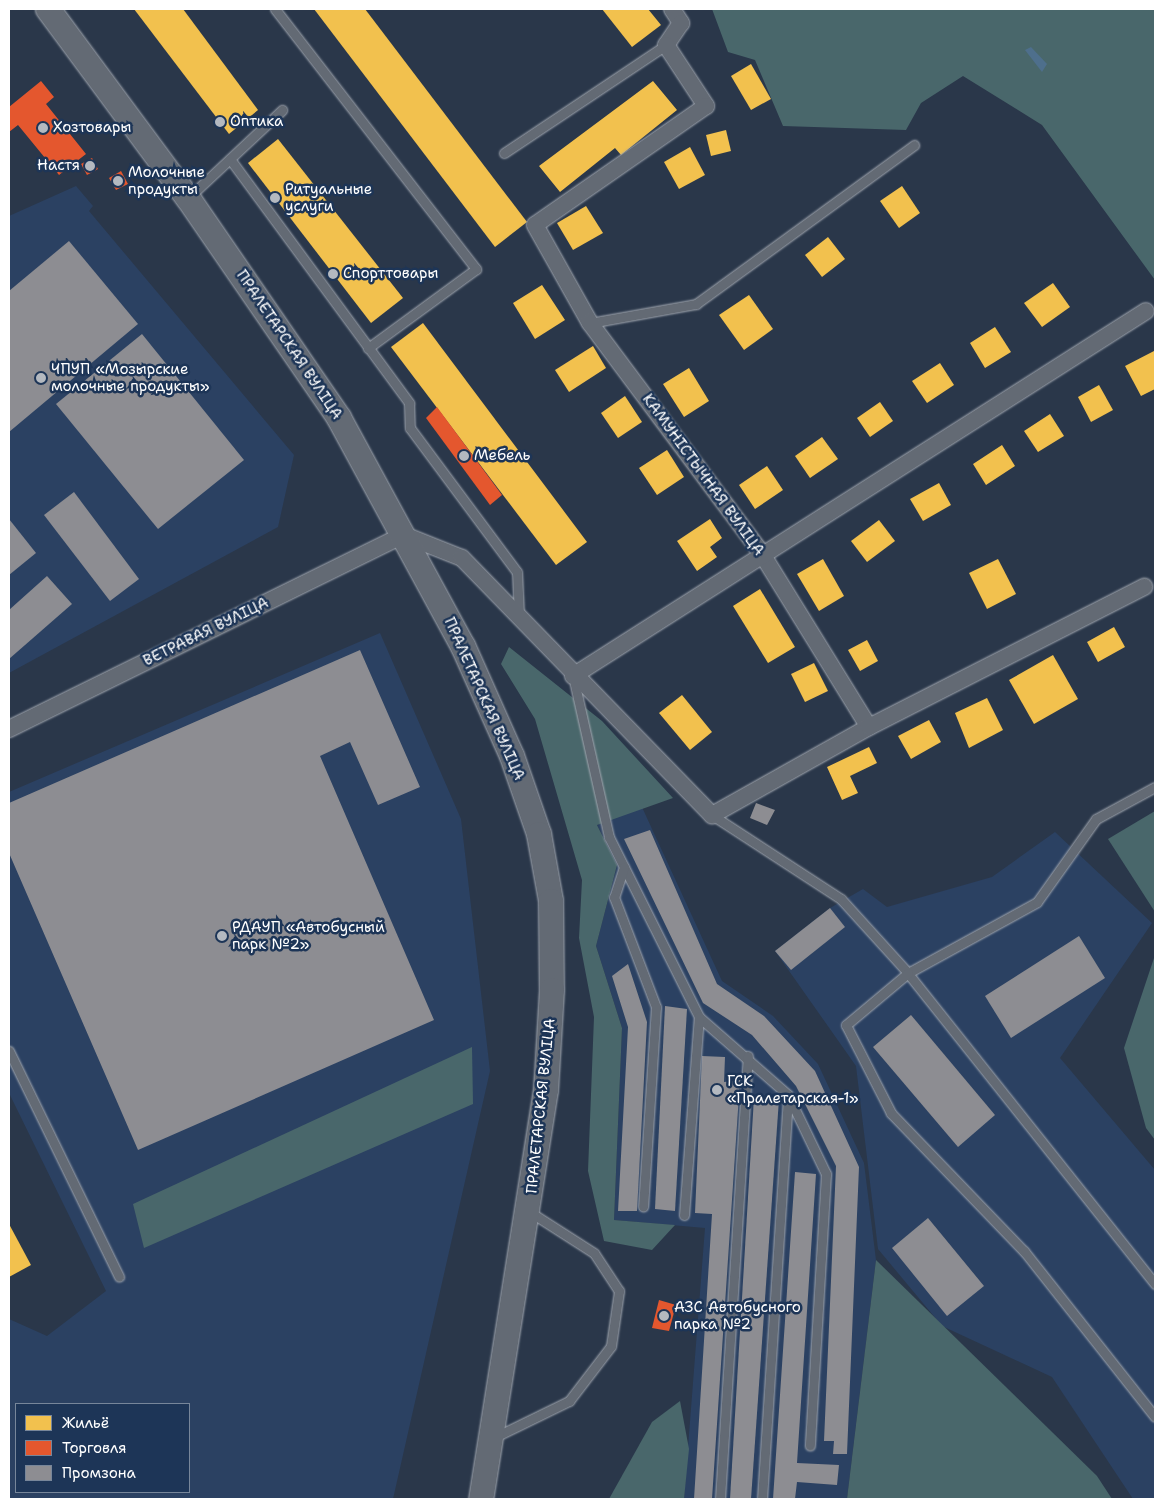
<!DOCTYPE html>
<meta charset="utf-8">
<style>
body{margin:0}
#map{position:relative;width:1164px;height:1508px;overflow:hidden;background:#2a374a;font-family:"Shantell Sans",sans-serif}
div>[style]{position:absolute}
.built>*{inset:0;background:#2b4162}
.green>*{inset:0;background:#49676b}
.water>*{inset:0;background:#4e6f8c}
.homes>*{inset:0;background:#f2c14e}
.shops>*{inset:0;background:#e4572e}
.industry>*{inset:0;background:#8d8d92}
.roads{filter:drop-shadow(0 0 1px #9fa5ae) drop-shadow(0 0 1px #9fa5ae)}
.service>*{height:9px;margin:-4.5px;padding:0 4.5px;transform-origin:4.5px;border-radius:4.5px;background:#636a74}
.minor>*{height:16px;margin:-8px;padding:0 8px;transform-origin:8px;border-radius:8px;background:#636a74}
.secondary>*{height:24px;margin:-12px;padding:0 12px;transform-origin:12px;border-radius:12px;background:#636a74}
.dots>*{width:14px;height:14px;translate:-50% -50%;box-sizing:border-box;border:2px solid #1d3557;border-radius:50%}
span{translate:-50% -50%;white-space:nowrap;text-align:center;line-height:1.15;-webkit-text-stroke:5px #1d3557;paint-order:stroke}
.poi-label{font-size:15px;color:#fff}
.left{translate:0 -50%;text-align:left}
.right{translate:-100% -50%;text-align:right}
.street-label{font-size:15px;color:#fff}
.frame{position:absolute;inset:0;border:10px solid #fff;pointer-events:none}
.legend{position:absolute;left:15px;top:1403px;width:175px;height:90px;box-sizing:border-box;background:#1d3557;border:1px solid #77869a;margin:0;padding:6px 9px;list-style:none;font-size:15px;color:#fff}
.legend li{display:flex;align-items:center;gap:10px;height:25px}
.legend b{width:25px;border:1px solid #77869a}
</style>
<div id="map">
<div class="built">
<div style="clip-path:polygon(76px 186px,93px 206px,89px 211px,294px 455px,278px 527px,9px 673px,9px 216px)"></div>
<div style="clip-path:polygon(evenodd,380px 633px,461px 819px,490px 1071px,393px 1499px,9px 1499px,9px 1319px,47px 1336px,106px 1291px,9px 1093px,9px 792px,380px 633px,16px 1404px,189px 1404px,189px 1492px,16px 1492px,16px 1404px)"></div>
<div style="clip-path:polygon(641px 805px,722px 981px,773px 1016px,818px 1064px,864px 1163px,876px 1260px,847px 1499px,684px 1499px,705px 1228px,614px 1220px,622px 1028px,596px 946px,617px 865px,597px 825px)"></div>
<div style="clip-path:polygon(1055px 832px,1152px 923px,1060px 1058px,1155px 1170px,1155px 1499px,1133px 1499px,1052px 1377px,942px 1326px,878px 1249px,856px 1066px,775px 951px,830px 908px,863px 889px,887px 907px,992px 877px)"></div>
</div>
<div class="green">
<div style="clip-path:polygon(712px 9px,1155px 9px,1155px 280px,1042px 125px,963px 76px,921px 103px,906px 130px,783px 126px,755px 60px,728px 52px)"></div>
<div style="clip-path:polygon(509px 647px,602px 721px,673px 798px,597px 825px,617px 865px,596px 946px,622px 1028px,614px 1220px,675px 1225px,652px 1250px,604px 1241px,588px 1171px,594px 1017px,579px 938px,582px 880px,535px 719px,501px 664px)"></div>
<div style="clip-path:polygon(1155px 811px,1155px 912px,1108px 839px)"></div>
<div style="clip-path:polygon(1155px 955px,1155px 1140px,1146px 1128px,1124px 1048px)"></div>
<div style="clip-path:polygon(472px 1047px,473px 1104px,144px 1248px,133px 1204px)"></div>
<div style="clip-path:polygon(876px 1260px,1097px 1476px,1112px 1499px,847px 1499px)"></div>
<div style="clip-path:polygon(680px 1401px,689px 1449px,684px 1499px,609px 1499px,652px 1422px)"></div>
</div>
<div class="water">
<div style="clip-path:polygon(1031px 47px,1047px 64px,1042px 72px,1025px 50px)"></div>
</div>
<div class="homes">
<div style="clip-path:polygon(134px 9px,183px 9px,258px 110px,229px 134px)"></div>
<div style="clip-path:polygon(314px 9px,365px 9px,527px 222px,495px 247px)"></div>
<div style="clip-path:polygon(602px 9px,648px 9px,661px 25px,632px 47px)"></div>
<div style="clip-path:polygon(751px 64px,771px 99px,751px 110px,731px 76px)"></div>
<div style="clip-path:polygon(653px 81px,677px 110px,621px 155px,615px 148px,560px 192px,539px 166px)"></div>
<div style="clip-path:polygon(726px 130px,731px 151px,711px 156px,706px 135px)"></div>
<div style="clip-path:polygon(278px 139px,403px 298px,371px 323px,248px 163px)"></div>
<div style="clip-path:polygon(690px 147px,705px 175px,679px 189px,664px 162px)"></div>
<div style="clip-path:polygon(902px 186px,920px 213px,899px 228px,880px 201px)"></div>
<div style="clip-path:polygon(586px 206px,603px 233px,573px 250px,557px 223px)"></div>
<div style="clip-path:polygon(828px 237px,845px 259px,822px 277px,805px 255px)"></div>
<div style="clip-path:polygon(1053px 283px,1070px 307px,1042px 327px,1024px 303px)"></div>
<div style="clip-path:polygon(542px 285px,565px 320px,535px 339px,513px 303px)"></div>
<div style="clip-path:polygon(749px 295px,773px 329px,744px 350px,719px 315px)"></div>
<div style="clip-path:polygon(423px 323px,587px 542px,556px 565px,391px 347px)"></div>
<div style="clip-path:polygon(995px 327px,1011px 352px,985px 368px,970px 343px)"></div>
<div style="clip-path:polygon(593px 346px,606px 368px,569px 392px,555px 370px)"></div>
<div style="clip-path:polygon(1154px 351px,1155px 389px,1141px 396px,1125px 366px)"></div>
<div style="clip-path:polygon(940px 363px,954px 385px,927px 403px,912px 381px)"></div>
<div style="clip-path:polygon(689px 368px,709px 401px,684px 417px,663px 384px)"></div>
<div style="clip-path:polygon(1099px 385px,1113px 410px,1091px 422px,1078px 397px)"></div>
<div style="clip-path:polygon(625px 396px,642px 422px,618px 438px,601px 413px)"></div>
<div style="clip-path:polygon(880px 402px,893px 421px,870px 437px,857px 418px)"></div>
<div style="clip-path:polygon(1050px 414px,1064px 436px,1038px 452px,1024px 431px)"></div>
<div style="clip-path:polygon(822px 437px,838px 459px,810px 478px,795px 456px)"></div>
<div style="clip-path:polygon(1002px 445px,1015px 466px,986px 485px,973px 464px)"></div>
<div style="clip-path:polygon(667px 450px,684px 477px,657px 495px,639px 468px)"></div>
<div style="clip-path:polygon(767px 466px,783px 490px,755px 509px,739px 485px)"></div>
<div style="clip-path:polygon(939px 483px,951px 505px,923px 521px,910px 499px)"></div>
<div style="clip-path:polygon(710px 519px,722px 538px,710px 547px,717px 557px,697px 571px,677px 541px)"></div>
<div style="clip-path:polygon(879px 520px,895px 541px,867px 562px,851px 541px)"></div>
<div style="clip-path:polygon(823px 559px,844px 596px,819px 611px,797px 574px)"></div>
<div style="clip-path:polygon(998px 559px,1016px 594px,987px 609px,969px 573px)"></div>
<div style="clip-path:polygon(760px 589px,795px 647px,768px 663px,733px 606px)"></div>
<div style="clip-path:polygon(1114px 627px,1125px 647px,1098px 662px,1087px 642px)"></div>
<div style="clip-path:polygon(867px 640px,878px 661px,860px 671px,848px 650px)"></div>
<div style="clip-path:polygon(1053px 655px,1078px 699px,1034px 724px,1009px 680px)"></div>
<div style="clip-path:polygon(814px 663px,828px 691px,805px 702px,791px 674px)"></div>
<div style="clip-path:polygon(682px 695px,712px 732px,690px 750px,659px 713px)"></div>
<div style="clip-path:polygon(987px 698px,1003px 730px,969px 748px,955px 713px)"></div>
<div style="clip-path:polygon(929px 720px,941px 742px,911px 759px,898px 736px)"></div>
<div style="clip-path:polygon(869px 747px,877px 763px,850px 776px,858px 793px,842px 800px,827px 767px)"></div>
<div style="clip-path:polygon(9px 1224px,31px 1265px,9px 1277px)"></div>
</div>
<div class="shops">
<div style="clip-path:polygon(41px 81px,54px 97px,46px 104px,86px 154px,59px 175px,18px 125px,9px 132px,9px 107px)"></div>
<div style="clip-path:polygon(92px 158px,98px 169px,87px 175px,81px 164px)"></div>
<div style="clip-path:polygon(121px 171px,128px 184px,116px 190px,109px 178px)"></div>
<div style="clip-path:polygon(437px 407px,502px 495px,490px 505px,426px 418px)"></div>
<div style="clip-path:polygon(659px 1300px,676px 1305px,669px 1331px,652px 1328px)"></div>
</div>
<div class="industry">
<div style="clip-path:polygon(69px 241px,138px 324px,9px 432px,9px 291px)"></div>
<div style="clip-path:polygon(142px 334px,244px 460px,158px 529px,56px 404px)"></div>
<div style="clip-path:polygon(74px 492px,139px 579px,110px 601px,44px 515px)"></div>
<div style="clip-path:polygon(9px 519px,36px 553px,9px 575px)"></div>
<div style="clip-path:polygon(47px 576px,72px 604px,9px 659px,9px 610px)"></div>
<div style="clip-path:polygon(360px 650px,420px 787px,378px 805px,350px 742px,320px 756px,434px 1020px,138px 1150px,9px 853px,9px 803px)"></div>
<div style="clip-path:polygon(756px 803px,775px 810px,767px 825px,750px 818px)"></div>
<div style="clip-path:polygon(650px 830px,717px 984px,764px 1016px,815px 1071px,859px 1167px,847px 1454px,833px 1454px,834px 1441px,824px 1441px,836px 1166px,796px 1086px,752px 1035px,703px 1003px,624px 839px)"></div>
<div style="clip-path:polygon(830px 908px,845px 927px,791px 970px,775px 951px)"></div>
<div style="clip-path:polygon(1079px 936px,1105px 978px,1011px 1038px,985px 996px)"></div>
<div style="clip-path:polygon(628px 964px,647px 1022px,637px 1211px,618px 1211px,628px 1027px,612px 976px)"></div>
<div style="clip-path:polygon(665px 1006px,687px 1009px,675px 1211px,655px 1209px)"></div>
<div style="clip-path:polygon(911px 1015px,995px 1115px,958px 1147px,873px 1047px)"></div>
<div style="clip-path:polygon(702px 1056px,725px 1057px,724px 1082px,740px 1080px,712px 1499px,694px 1499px,712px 1214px,695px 1213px)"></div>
<div style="clip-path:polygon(754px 1097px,779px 1099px,751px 1499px,730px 1499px)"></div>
<div style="clip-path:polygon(795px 1172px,816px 1174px,797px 1463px,839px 1465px,837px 1485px,797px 1482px,795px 1499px,773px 1499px)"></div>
<div style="clip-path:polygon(928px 1218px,984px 1286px,947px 1316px,892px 1248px)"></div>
</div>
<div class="roads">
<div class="service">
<div style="left:275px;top:9px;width:329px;rotate:52.3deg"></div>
<div style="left:476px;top:269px;width:134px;rotate:143.8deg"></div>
<div style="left:504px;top:153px;width:195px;rotate:-33.7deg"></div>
<div style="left:230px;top:159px;width:303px;rotate:53.7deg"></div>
<div style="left:409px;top:403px;width:25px;rotate:88deg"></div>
<div style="left:410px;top:428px;width:179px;rotate:53.4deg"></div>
<div style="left:517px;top:572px;width:43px;rotate:87.3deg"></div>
<div style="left:188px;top:198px;width:129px;rotate:-43.1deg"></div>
<div style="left:590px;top:323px;width:108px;rotate:-10.2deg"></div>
<div style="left:696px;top:304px;width:270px;rotate:-36.1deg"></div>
<div style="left:573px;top:676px;width:165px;rotate:77.4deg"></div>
<div style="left:609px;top:837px;width:201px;rotate:63.4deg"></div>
<div style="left:699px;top:1017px;width:118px;rotate:41.2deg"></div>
<div style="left:788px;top:1095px;width:88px;rotate:64.3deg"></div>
<div style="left:826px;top:1174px;width:272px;rotate:93.4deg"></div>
<div style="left:712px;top:815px;width:154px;rotate:33.1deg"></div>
<div style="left:841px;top:899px;width:100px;rotate:47.8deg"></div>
<div style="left:908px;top:973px;width:147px;rotate:-28.8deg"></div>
<div style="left:1037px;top:902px;width:102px;rotate:-54.6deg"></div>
<div style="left:1096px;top:819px;width:67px;rotate:-28.5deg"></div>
<div style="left:624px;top:867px;width:32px;rotate:108deg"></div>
<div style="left:614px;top:897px;width:118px;rotate:69.1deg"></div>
<div style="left:656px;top:1007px;width:200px;rotate:93.7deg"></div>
<div style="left:9px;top:1051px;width:251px;rotate:64deg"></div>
<div style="left:684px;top:1215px;width:199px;rotate:-85.7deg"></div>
<div style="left:1155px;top:1284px;width:397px;rotate:-128.5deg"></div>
<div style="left:908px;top:973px;width:81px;rotate:140deg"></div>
<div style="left:846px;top:1025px;width:99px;rotate:62.9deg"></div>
<div style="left:891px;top:1113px;width:192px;rotate:46.1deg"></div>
<div style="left:1024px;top:1251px;width:211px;rotate:51.7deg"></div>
<div style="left:493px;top:1438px;width:85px;rotate:-26deg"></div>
<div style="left:569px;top:1401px;width:69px;rotate:-52.6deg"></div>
<div style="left:611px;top:1346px;width:56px;rotate:-81.7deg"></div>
<div style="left:619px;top:1291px;width:45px;rotate:-123.3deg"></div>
<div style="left:594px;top:1253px;width:76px;rotate:-147.4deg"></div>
<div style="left:720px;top:1499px;width:444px;rotate:-86.4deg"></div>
<div style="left:762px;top:1499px;width:405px;rotate:-86.3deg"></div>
</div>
<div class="minor">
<div style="left:672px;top:9px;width:17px;rotate:57deg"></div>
<div style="left:681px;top:23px;width:27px;rotate:124deg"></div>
<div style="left:666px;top:45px;width:73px;rotate:56.7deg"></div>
<div style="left:706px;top:106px;width:208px;rotate:145.2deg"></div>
<div style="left:535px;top:225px;width:112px;rotate:60.7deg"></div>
<div style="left:590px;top:323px;width:288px;rotate:53.3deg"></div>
<div style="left:762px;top:554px;width:203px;rotate:58.3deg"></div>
<div style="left:573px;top:676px;width:679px;rotate:-32.5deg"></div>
<div style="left:9px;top:729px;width:440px;rotate:-26.2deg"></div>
<div style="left:404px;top:535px;width:62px;rotate:21.6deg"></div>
<div style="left:462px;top:558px;width:359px;rotate:45.8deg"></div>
<div style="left:712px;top:815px;width:180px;rotate:-29.3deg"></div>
<div style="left:869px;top:727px;width:309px;rotate:-27deg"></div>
</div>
<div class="secondary">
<div style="left:48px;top:9px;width:235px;rotate:53.5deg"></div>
<div style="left:188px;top:198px;width:267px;rotate:55.5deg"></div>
<div style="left:339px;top:418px;width:260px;rotate:61.5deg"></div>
<div style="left:463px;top:646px;width:120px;rotate:66deg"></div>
<div style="left:512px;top:756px;width:83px;rotate:70.9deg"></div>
<div style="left:539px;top:834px;width:68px;rotate:79.8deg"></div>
<div style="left:551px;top:901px;width:89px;rotate:89.4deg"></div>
<div style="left:552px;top:990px;width:100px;rotate:93.4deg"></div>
<div style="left:546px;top:1090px;width:414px;rotate:99deg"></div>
</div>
</div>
<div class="dots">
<div style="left:220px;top:122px;background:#b4b9c0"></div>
<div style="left:43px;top:128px;background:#b4b9c0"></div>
<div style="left:90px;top:166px;background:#b4b9c0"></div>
<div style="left:118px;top:181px;background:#b4b9c0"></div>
<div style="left:275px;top:198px;background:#b4b9c0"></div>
<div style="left:333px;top:274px;background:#b4b9c0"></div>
<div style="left:41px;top:378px;background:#b4b9c0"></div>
<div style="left:464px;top:456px;background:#b4b9c0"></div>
<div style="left:222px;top:936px;background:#b4b9c0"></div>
<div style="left:717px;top:1090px;background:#b4b9c0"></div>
<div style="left:664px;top:1316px;background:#b4b9c0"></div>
</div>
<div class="poi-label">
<span class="left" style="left:230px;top:122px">Оптика</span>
<span class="left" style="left:53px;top:128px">Хозтовары</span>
<span class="right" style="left:80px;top:166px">Настя</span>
<span class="left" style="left:128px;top:181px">Молочные<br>продукты</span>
<span class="left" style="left:285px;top:198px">Ритуальные<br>услуги</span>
<span class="left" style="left:343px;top:274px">Спорттовары</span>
<span class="left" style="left:51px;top:378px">ЧПУП «Мозырские<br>молочные продукты»</span>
<span class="left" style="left:474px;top:456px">Мебель</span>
<span class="left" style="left:232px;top:936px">РДАУП «Автобусный<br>парк №2»</span>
<span class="left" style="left:727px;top:1090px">ГСК<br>«Пралетарская-1»</span>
<span class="left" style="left:674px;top:1316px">АЗС Автобусного<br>парка №2</span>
</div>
<div class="street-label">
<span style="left:289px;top:345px;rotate:56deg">ПРАЛЕТАРСКАЯ ВУЛІЦА</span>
<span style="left:703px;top:475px;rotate:54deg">КАМУНІСТЫЧНАЯ ВУЛІЦА</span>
<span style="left:206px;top:632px;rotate:-26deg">ВЕТРАВАЯ ВУЛІЦА</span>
<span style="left:484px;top:699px;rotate:66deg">ПРАЛЕТАРСКАЯ ВУЛІЦА</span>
<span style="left:541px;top:1106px;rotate:-84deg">ПРАЛЕТАРСКАЯ ВУЛІЦА</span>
</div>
<div class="frame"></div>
<ul class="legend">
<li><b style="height:14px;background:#f2c14e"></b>Жильё</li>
<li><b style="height:14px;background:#e4572e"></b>Торговля</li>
<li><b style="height:14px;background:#8d8d92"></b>Промзона</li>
</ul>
</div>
